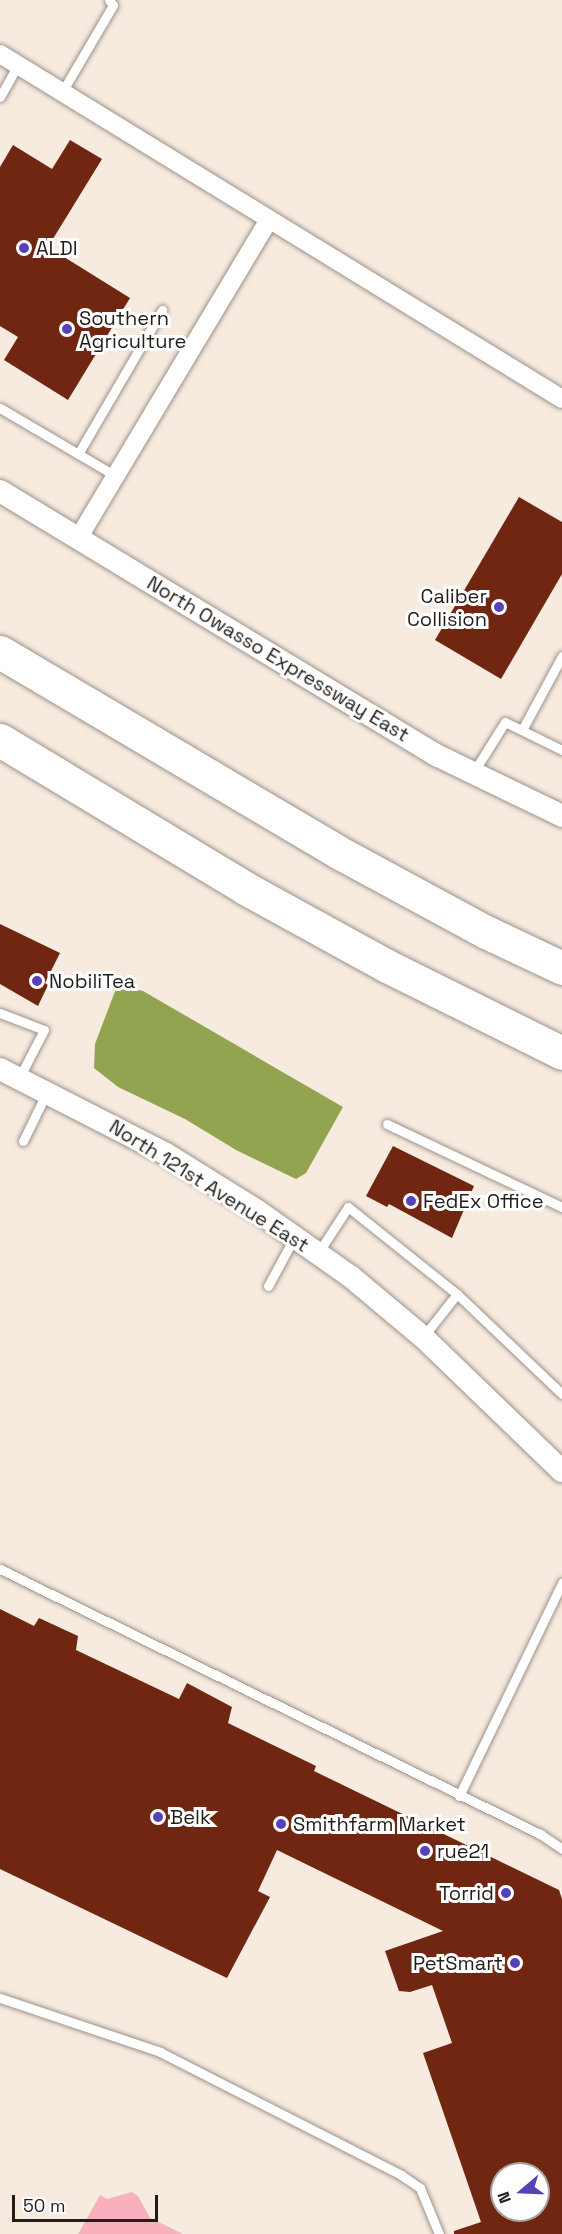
<!DOCTYPE html>
<style>
body{margin:0}
#map{position:relative;width:562px;height:2234px;overflow:hidden;background:#f7eadf;font-family:"Space Grotesk",sans-serif}
div>[style]{position:absolute}
.green>*{inset:0;background:#f8b1bc}
.water>*{inset:0;background:#93a451}
.building>*{inset:0;background:#712611}
.roads{filter:drop-shadow(0 0 2px #9e9287) drop-shadow(0 0 2px #9e9287)}
.service>*{height:9px;margin:-4.5px;padding:0 4.5px;transform-origin:4.5px;border-radius:4.5px;background:#fff}
.minor>*{height:18px;margin:-9px;padding:0 9px;transform-origin:9px;border-radius:9px;background:#fff}
.tertiary>*{height:22px;margin:-11px;padding:0 11px;transform-origin:11px;border-radius:11px;background:#fff}
.motorway>*{height:33px;margin:-16.5px;padding:0 16.5px;transform-origin:16.5px;border-radius:16.5px;background:#fff}
.dots>*{width:16px;height:16px;translate:-50% -50%;box-sizing:border-box;border:3px solid #fff;border-radius:50%}
span{translate:-50% -50%;white-space:nowrap;text-align:center;line-height:1.15;-webkit-text-stroke:6px #fff;paint-order:stroke}
.poi-label{font-size:20px;color:#221d19}
.left{translate:0 -50%;text-align:left}
.right{translate:-100% -50%;text-align:right}
.street-label{font-size:20px;color:#221d19}
.north{position:absolute;left:490px;top:2162px;width:60px;height:60px;box-sizing:border-box;background:#fff;border:2px solid #a7a5a3;border-radius:50%;rotate:251deg;font-size:16px;font-weight:700;line-height:24px;text-align:center;color:#221d19}
.north::after{content:'';display:block;margin:auto;width:21px;height:27px;background:#5740b8;clip-path:polygon(50% 0,100% 100%,50% 72%,0 100%)}
.scale{position:absolute;left:12px;top:2195px;width:146px;height:27px;box-sizing:border-box;border:3px solid #221d19;border-top:0;padding-left:8px;font-size:18px;line-height:21px;white-space:nowrap;color:#221d19;-webkit-text-stroke:4px #fff;paint-order:stroke}
</style>
<div id="map">
<div class="green">
<div style="clip-path:polygon(132px 2192px,138px 2196px,150px 2218px,183px 2234px,78px 2234px,100px 2195px,107px 2199px)"></div>
</div>
<div class="water">
<div style="clip-path:polygon(117px 986px,143px 991px,343px 1107px,306px 1173px,296px 1179px,236px 1150px,185px 1119px,118px 1087px,94px 1068px,95px 1044px)"></div>
</div>
<div class="building">
<div style="clip-path:polygon(70px 140px,102px 159px,48px 247px,130px 298px,68px 400px,4px 360px,18px 337px,0 326px,0 167px,13px 145px,52px 169px)"></div>
<div style="clip-path:polygon(519px 497px,562px 522px,562px 574px,501px 679px,435px 640px)"></div>
<div style="clip-path:polygon(0 924px,60px 953px,45px 983px,48px 985px,38px 1006px,0 984px)"></div>
<div style="clip-path:polygon(393px 1146px,474px 1186px,452px 1238px,389px 1204px,387px 1207px,366px 1196px)"></div>
<div style="clip-path:polygon(evenodd,0 1609px,34px 1626px,39px 1618px,78px 1636px,76px 1650px,179px 1699px,187px 1683px,232px 1707px,228px 1723px,316px 1766px,314px 1771px,559px 1890px,562px 1899px,562px 2234px,454px 2234px,454px 2231px,481px 2222px,423px 2053px,452px 2043px,432px 1985px,410px 1992px,399px 1991px,385px 1951px,443px 1931px,277px 1850px,258px 1891px,270px 1897px,227px 1978px,0 1869px,0 1609px,502px 2174px,538px 2174px,538px 2210px,502px 2210px,502px 2174px)"></div>
</div>
<div class="roads">
<div class="service">
<div style="left:62px;top:92px;width:101px;rotate:-59.6deg"></div>
<div style="left:113px;top:5px;width:6px;rotate:-129deg"></div>
<div style="left:0;top:97px;width:37px;rotate:-61deg"></div>
<div style="left:0;top:408px;width:134px;rotate:30.4deg"></div>
<div style="left:78px;top:454px;width:167px;rotate:-59.7deg"></div>
<div style="left:522px;top:730px;width:84px;rotate:-61.6deg"></div>
<div style="left:473px;top:773px;width:60px;rotate:-57.9deg"></div>
<div style="left:505px;top:722px;width:64px;rotate:26.2deg"></div>
<div style="left:0;top:1013px;width:47px;rotate:21.1deg"></div>
<div style="left:44px;top:1030px;width:54px;rotate:117.5deg"></div>
<div style="left:387px;top:1124px;width:194px;rotate:25.4deg"></div>
<div style="left:23px;top:1141px;width:55px;rotate:-63.9deg"></div>
<div style="left:318px;top:1253px;width:55px;rotate:-56.9deg"></div>
<div style="left:348px;top:1207px;width:139px;rotate:38.6deg"></div>
<div style="left:457px;top:1294px;width:145px;rotate:43.6deg"></div>
<div style="left:268px;top:1286px;width:55px;rotate:-61.6deg"></div>
<div style="left:423px;top:1337px;width:55px;rotate:-51.7deg"></div>
<div style="left:0;top:1569px;width:602px;rotate:26.14deg"></div>
<div style="left:540px;top:1834px;width:27px;rotate:34deg"></div>
<div style="left:459px;top:1796px;width:237px;rotate:-64.2deg"></div>
<div style="left:0;top:1998px;width:169px;rotate:18.6deg"></div>
<div style="left:160px;top:2052px;width:271px;rotate:27deg"></div>
<div style="left:401px;top:2175px;width:23px;rotate:34deg"></div>
<div style="left:420px;top:2188px;width:50px;rotate:67.6deg"></div>
</div>
<div class="minor">
<div style="left:0;top:54px;width:659px;rotate:31.54deg"></div>
<div style="left:79px;top:537px;width:370px;rotate:-59.1deg"></div>
</div>
<div class="tertiary">
<div style="left:0;top:491px;width:510px;rotate:31.2deg"></div>
<div style="left:436px;top:755px;width:140px;rotate:25.8deg"></div>
<div style="left:0;top:1069px;width:186px;rotate:27.1deg"></div>
<div style="left:166px;top:1154px;width:106px;rotate:31.9deg"></div>
<div style="left:256px;top:1210px;width:115px;rotate:35.1deg"></div>
<div style="left:350px;top:1276px;width:95px;rotate:39.9deg"></div>
<div style="left:423px;top:1337px;width:193px;rotate:44deg"></div>
</div>
<div class="motorway">
<div style="left:0;top:652px;width:393px;rotate:30.6deg"></div>
<div style="left:338px;top:852px;width:168px;rotate:28.4deg"></div>
<div style="left:486px;top:932px;width:84px;rotate:25.3deg"></div>
<div style="left:0;top:740px;width:286px;rotate:31.1deg"></div>
<div style="left:245px;top:888px;width:162px;rotate:28.8deg"></div>
<div style="left:387px;top:966px;width:195px;rotate:26.4deg"></div>
</div>
</div>
<div class="dots">
<div style="left:24px;top:248px;background:#5740b8"></div>
<div style="left:67px;top:329px;background:#5740b8"></div>
<div style="left:499px;top:607px;background:#5740b8"></div>
<div style="left:37px;top:981px;background:#5740b8"></div>
<div style="left:411px;top:1201px;background:#5740b8"></div>
<div style="left:158px;top:1817px;background:#5740b8"></div>
<div style="left:281px;top:1824px;background:#5740b8"></div>
<div style="left:425px;top:1851px;background:#5740b8"></div>
<div style="left:506px;top:1893px;background:#5740b8"></div>
<div style="left:515px;top:1963px;background:#5740b8"></div>
</div>
<div class="poi-label">
<span class="left" style="left:36px;top:248px">ALDI</span>
<span class="left" style="left:79px;top:330px">Southern<br>Agriculture</span>
<span class="right" style="left:487px;top:608px">Caliber<br>Collision</span>
<span class="left" style="left:49px;top:981px">NobiliTea</span>
<span class="left" style="left:423px;top:1201px">FedEx Office</span>
<span class="left" style="left:170px;top:1817px">Belk</span>
<span class="left" style="left:293px;top:1824px">Smithfarm Market</span>
<span class="left" style="left:437px;top:1851px">rue21</span>
<span class="right" style="left:494px;top:1893px">Torrid</span>
<span class="right" style="left:503px;top:1963px">PetSmart</span>
</div>
<div class="street-label">
<span style="left:278px;top:659px;rotate:31deg">North Owasso Expressway East</span>
<span style="left:209px;top:1186px;rotate:32deg">North 121st Avenue East</span>
</div>
<div class="north">N</div>
<div class="scale">50 m</div>
</div>
